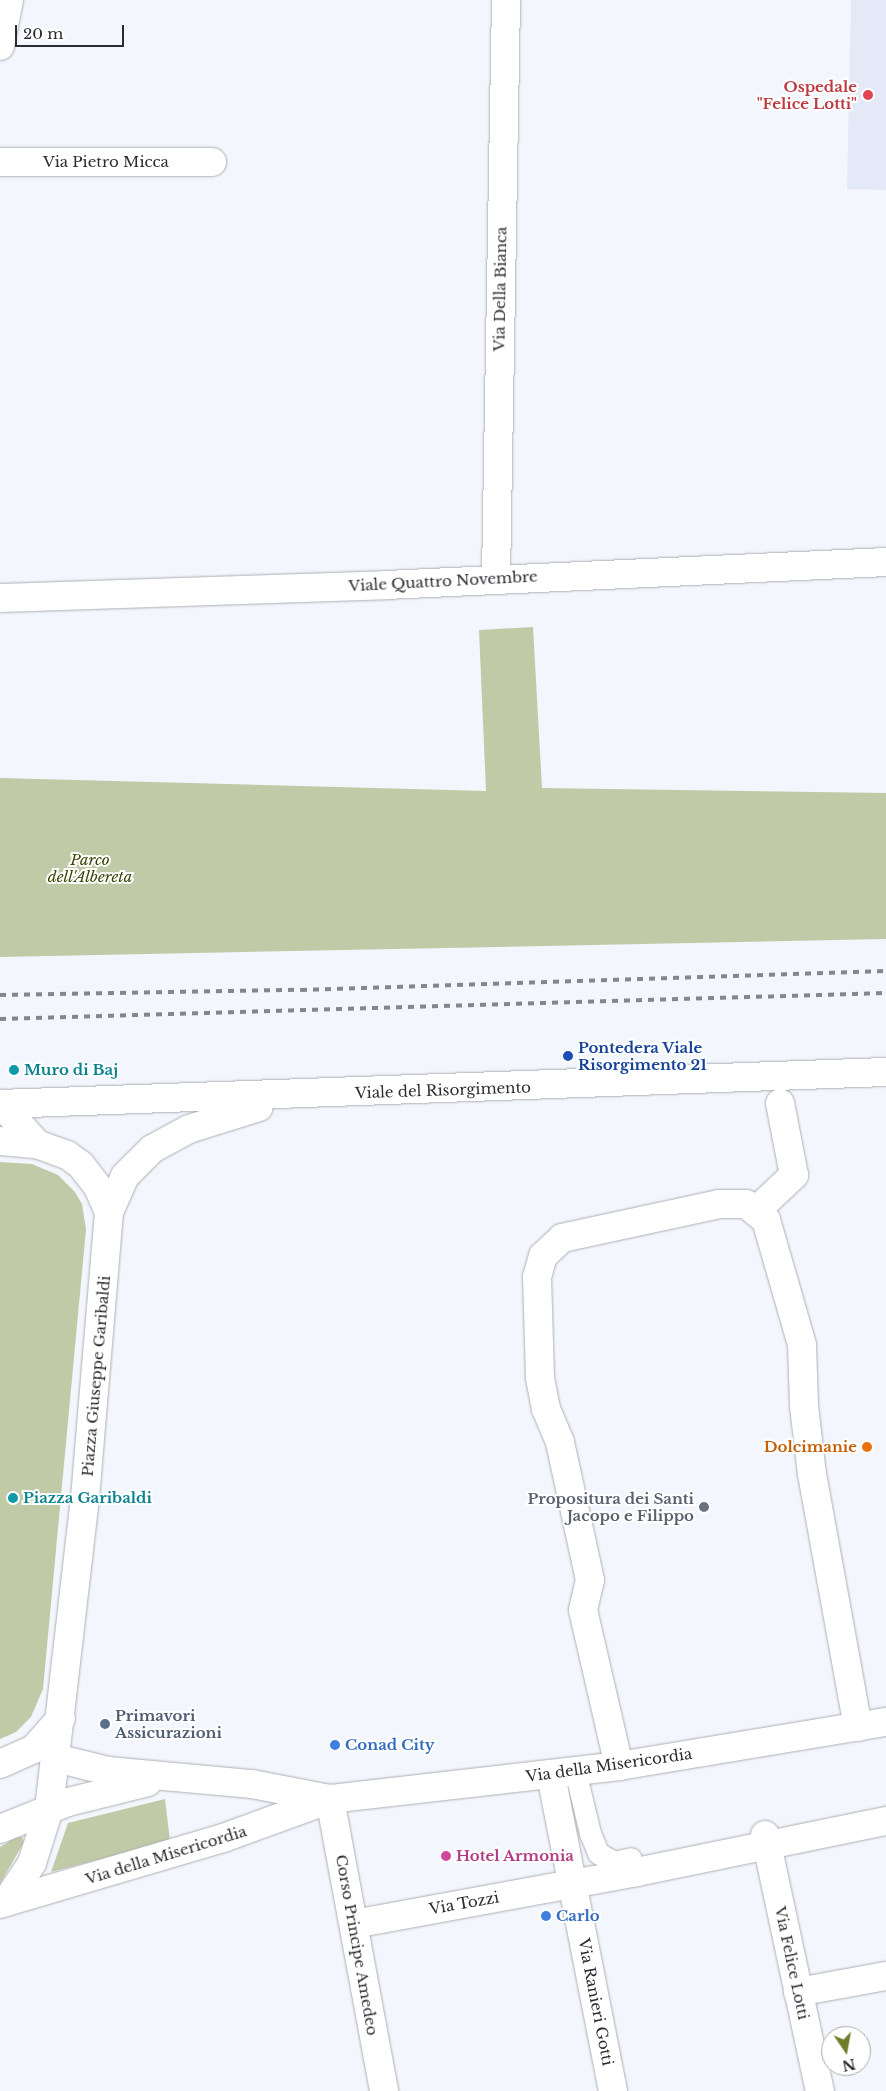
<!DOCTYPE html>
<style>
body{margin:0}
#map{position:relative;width:886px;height:2091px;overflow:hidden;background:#f3f6fc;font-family:"Libre Baskerville",serif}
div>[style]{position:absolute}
.built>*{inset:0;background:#e3e9f6}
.green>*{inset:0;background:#c1caa7}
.roads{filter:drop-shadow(0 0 1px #acafb4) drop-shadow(0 0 1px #acafb4)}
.lane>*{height:21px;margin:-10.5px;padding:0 10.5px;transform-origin:10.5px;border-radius:10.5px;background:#fff}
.street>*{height:28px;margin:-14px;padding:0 14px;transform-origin:14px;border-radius:14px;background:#fff}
.secondary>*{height:28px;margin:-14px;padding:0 14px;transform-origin:14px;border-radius:14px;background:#fff}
.rail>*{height:4px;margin-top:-2px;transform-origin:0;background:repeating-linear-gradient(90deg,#848689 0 6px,transparent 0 12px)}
.dots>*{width:14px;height:14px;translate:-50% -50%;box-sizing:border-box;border:2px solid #fff;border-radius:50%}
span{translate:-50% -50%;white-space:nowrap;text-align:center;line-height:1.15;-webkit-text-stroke:4px #fff;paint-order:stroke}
.health-label{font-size:15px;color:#be3a42;font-weight:700}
.right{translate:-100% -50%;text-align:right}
.street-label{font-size:15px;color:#2b2c2e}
.park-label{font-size:15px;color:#374200;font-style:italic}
.transit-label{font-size:15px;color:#164399;font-weight:700}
.left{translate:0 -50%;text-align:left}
.culture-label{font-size:15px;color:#0d838f;font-weight:700}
.food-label{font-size:15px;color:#c56008;font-weight:700}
.worship-label{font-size:15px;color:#5b616d;font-weight:700}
.service-label{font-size:15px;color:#4e5e75;font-weight:700}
.shop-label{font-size:15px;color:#366cbe;font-weight:700}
.hotel-label{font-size:15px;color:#b23c85;font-weight:700}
.north{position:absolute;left:821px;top:2026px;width:50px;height:50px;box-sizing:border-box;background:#fff;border:1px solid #aaabab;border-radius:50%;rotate:168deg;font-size:14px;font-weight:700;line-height:20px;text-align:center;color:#2b2c2e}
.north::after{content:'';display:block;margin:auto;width:18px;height:22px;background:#727d29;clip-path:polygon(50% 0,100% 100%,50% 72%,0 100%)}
.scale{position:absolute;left:15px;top:25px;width:109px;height:22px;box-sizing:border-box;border:2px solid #2b2c2e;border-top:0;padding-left:6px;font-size:15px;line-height:18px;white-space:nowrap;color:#2b2c2e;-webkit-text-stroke:4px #fff;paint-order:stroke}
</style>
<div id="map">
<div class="built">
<div style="clip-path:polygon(851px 0,886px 0,886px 190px,847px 189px)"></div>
</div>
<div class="green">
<div style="clip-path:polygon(533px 627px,542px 788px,886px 793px,886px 939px,0 957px,0 778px,486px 791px,479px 630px)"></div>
<div style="clip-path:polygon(0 1162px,32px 1164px,58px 1175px,75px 1192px,82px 1204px,86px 1229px,43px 1689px,31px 1717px,16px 1732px,0 1739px)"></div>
<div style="clip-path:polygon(165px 1799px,170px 1841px,51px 1872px,68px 1823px)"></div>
<div style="clip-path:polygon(17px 1837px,22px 1837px,24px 1842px,0 1884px,0 1847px)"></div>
</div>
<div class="roads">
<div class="lane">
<div style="left:575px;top:1771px;width:64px;rotate:76.4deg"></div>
<div style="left:590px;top:1833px;width:22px;rotate:68deg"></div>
<div style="left:598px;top:1853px;width:18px;rotate:29deg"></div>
<div style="left:614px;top:1862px;width:17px;rotate:-13deg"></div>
</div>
<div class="street">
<div style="left:0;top:46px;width:47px;rotate:-78.9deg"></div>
<div style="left:0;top:162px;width:212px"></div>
<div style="left:757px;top:1210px;width:51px;rotate:-43.4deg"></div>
<div style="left:794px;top:1175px;width:73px;rotate:-101deg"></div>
<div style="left:56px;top:1758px;width:54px;rotate:14deg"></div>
<div style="left:108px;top:1771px;width:145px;rotate:5.2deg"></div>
<div style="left:252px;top:1784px;width:79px;rotate:10.9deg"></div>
<div style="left:0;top:1764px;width:37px;rotate:-24deg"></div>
<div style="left:34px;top:1749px;width:41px;rotate:-48.9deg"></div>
<div style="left:619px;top:1766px;width:160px;rotate:-103deg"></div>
<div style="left:583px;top:1610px;width:31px;rotate:-77deg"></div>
<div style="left:590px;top:1580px;width:141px;rotate:-102.3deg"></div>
<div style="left:560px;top:1442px;width:36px;rotate:-113deg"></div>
<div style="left:546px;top:1409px;width:33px;rotate:-101deg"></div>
<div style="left:540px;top:1377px;width:100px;rotate:-91.7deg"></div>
<div style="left:537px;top:1277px;width:22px;rotate:-74deg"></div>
<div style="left:543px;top:1256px;width:26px;rotate:-43deg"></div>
<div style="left:562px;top:1238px;width:161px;rotate:-12.2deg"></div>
<div style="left:719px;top:1204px;width:27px"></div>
<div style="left:746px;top:1204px;width:26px;rotate:39deg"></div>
<div style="left:766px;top:1220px;width:130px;rotate:73.9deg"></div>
<div style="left:802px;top:1345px;width:61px;rotate:88.1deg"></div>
<div style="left:804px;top:1406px;width:68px;rotate:83.3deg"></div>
<div style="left:812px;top:1474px;width:257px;rotate:79.7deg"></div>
<div style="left:551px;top:1775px;width:322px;rotate:78.9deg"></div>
<div style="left:330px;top:1799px;width:297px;rotate:79.5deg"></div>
<div style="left:0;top:1829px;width:73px;rotate:-21.7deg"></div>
<div style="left:68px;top:1802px;width:82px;rotate:-14deg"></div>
<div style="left:765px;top:1835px;width:262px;rotate:77.9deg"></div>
<div style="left:6px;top:1902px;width:226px;rotate:-16.4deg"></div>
<div style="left:223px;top:1838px;width:114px;rotate:-20deg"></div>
<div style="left:330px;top:1799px;width:291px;rotate:-6.5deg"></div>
<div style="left:619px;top:1766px;width:271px;rotate:-9.4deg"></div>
<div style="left:354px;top:1924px;width:288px;rotate:-10.4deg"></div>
<div style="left:637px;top:1872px;width:254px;rotate:-11.6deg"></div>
<div style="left:798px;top:1992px;width:89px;rotate:-10.3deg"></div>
</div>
<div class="secondary">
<div style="left:496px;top:578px;width:578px;rotate:-89.01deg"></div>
<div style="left:0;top:598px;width:386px;rotate:-1.9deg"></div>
<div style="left:386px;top:585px;width:501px;rotate:-2.63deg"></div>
<div style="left:0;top:1104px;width:887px;rotate:-2.07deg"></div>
<div style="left:0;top:1141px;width:37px;rotate:5deg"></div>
<div style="left:109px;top:1212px;width:39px;rotate:-66deg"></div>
<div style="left:125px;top:1176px;width:38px;rotate:-45deg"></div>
<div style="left:152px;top:1149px;width:42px;rotate:-28.4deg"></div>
<div style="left:189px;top:1129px;width:73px;rotate:-17.4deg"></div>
<div style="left:0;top:1904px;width:6px;rotate:-18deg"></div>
<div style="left:6px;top:1902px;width:47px;rotate:-56.3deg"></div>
<div style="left:32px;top:1863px;width:57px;rotate:-72.5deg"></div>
<div style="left:49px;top:1809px;width:313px;rotate:-83.4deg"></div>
<div style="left:85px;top:1498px;width:287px;rotate:-85.2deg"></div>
<div style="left:109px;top:1212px;width:27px;rotate:-114deg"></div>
<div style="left:98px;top:1187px;width:28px;rotate:-128deg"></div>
<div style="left:81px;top:1165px;width:17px;rotate:-144deg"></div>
<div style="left:67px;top:1155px;width:32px;rotate:-160deg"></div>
<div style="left:37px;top:1144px;width:54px;rotate:-132deg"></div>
</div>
</div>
<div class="rail">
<div style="left:0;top:995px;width:301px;rotate:-1deg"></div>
<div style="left:301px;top:990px;width:585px;rotate:-1.86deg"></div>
<div style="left:0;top:1019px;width:886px;rotate:-1.68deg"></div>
</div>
<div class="dots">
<div style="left:868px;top:95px;background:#e0444e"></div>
<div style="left:568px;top:1056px;background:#1a4fb4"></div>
<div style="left:14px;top:1070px;background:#0f9aa8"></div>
<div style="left:867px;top:1447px;background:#e8710a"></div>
<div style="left:13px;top:1498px;background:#0f9aa8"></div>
<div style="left:704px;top:1507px;background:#6b7280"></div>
<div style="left:105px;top:1724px;background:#5c6f8a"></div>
<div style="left:335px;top:1745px;background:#3f7fe0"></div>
<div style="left:446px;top:1856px;background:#d1479c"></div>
<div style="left:546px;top:1916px;background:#3f7fe0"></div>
</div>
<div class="health-label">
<span class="right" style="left:857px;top:95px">Ospedale<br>"Felice Lotti"</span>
</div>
<div class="street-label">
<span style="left:106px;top:162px">Via Pietro Micca</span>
<span style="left:500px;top:289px;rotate:-89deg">Via Della Bianca</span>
<span style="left:443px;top:581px;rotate:-3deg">Viale Quattro Novembre</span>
<span style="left:443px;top:1090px;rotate:-2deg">Viale del Risorgimento</span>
<span style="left:96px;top:1376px;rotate:-85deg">Piazza Giuseppe Garibaldi</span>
<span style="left:609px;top:1765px;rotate:-8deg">Via della Misericordia</span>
<span style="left:166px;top:1855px;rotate:-17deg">Via della Misericordia</span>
<span style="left:464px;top:1903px;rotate:-10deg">Via Tozzi</span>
<span style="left:357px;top:1945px;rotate:80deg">Corso Principe Amedeo</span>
<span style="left:792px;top:1963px;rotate:78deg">Via Felice Lotti</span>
<span style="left:596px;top:2002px;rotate:79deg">Via Ranieri Gotti</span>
</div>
<div class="park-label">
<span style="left:90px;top:868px">Parco<br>dell'Albereta</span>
</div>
<div class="transit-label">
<span class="left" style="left:578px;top:1056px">Pontedera Viale<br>Risorgimento 21</span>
</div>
<div class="culture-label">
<span class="left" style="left:24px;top:1070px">Muro di Baj</span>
<span class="left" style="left:23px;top:1498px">Piazza Garibaldi</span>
</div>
<div class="food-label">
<span class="right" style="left:857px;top:1447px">Dolcimanie</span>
</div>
<div class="worship-label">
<span class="right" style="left:694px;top:1507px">Propositura dei Santi<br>Jacopo e Filippo</span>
</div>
<div class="service-label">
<span class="left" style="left:115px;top:1724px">Primavori<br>Assicurazioni</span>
</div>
<div class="shop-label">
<span class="left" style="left:345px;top:1745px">Conad City</span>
<span class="left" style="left:556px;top:1916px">Carlo</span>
</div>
<div class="hotel-label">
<span class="left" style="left:456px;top:1856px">Hotel Armonia</span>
</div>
<div class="north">N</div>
<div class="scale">20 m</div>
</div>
